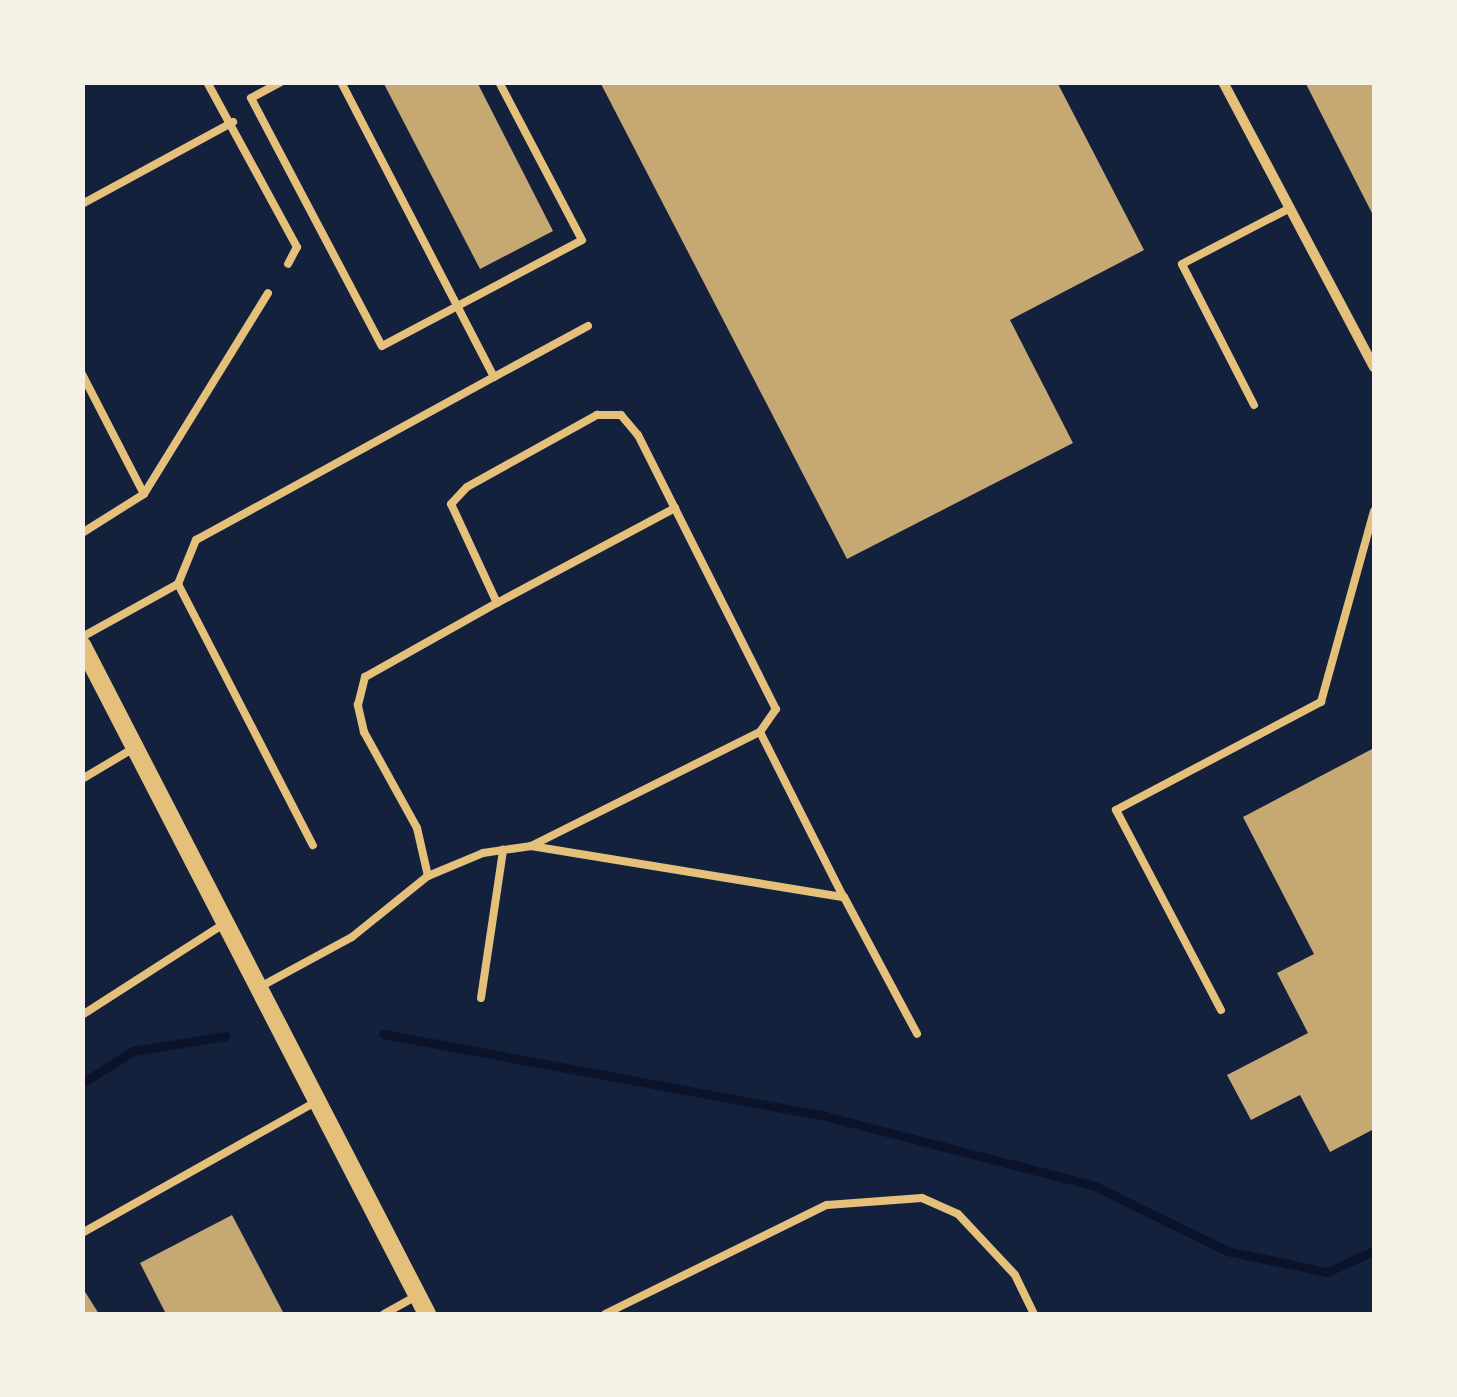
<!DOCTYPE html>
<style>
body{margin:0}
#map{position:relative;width:1457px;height:1397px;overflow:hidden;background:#14213d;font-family:"Exo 2",sans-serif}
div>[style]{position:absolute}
.stream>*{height:9px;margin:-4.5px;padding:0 4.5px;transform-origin:4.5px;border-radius:4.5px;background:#0b132b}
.building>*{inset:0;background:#c6a872}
.service>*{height:8px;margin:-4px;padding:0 4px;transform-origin:4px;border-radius:4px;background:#e5c07b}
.minor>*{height:10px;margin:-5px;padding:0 5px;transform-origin:5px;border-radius:5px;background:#e5c07b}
.tertiary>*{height:18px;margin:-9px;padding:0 9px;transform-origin:9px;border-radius:9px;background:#e5c07b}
span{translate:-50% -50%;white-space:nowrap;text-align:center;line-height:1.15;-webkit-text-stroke:9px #f6f1e7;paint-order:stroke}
.frame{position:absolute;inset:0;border:85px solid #f6f1e7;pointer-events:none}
</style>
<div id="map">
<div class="stream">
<div style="left:383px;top:1034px;width:450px;rotate:10.5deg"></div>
<div style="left:825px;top:1116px;width:279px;rotate:14.5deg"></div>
<div style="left:1095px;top:1186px;width:147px;rotate:26.2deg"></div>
<div style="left:1227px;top:1251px;width:102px;rotate:11.9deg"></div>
<div style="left:1327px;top:1272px;width:51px;rotate:-24.1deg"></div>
<div style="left:82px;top:1083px;width:60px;rotate:-32.1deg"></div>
<div style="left:133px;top:1051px;width:94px;rotate:-9.2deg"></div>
</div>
<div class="building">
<div style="clip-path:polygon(383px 82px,477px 82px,553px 231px,480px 269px)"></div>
<div style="clip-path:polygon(600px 82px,1057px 82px,1144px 250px,1010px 320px,1073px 443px,847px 559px)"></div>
<div style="clip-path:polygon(1305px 82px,1374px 82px,1374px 217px)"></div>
<div style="clip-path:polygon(1374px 748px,1374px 1129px,1330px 1152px,1300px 1095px,1251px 1120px,1227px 1075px,1308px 1033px,1277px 973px,1314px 954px,1243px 817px)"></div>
<div style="clip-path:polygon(232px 1215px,284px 1314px,166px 1314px,140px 1263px)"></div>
<div style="clip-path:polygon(82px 1287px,99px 1314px,82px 1314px)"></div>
</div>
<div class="service">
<div style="left:207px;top:82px;width:188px;rotate:61.4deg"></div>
<div style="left:297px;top:247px;width:19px;rotate:118deg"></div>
<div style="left:281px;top:82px;width:34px;rotate:152deg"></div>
<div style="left:251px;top:98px;width:280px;rotate:62.2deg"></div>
<div style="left:382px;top:346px;width:226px;rotate:-27.9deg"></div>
<div style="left:582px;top:240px;width:178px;rotate:-117.7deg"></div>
<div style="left:82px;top:204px;width:172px;rotate:-28.5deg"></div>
<div style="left:82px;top:374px;width:135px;rotate:62.7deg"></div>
<div style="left:494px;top:377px;width:107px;rotate:-28.5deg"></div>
<div style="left:1254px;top:405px;width:158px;rotate:-117.1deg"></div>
<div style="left:1182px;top:264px;width:122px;rotate:-27.4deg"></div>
<div style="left:82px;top:533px;width:73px;rotate:-32.2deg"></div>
<div style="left:144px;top:494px;width:236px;rotate:-58.3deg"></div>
<div style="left:178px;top:584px;width:294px;rotate:62.7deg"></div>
<div style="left:497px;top:603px;width:202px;rotate:-28.1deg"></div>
<div style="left:82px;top:637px;width:110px;rotate:-28.9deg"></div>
<div style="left:178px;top:584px;width:48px;rotate:-67.8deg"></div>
<div style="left:196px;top:540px;width:340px;rotate:-28.7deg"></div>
<div style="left:494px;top:377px;width:332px;rotate:-117.4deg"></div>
<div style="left:82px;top:779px;width:61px;rotate:-30.8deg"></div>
<div style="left:531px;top:846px;width:256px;rotate:-26.5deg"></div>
<div style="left:760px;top:732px;width:184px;rotate:63.2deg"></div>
<div style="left:428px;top:876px;width:49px;rotate:-102.9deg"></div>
<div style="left:417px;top:828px;width:110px;rotate:-118.9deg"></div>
<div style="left:364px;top:732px;width:28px;rotate:-103deg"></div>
<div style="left:358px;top:705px;width:29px;rotate:-76deg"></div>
<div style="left:365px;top:677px;width:151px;rotate:-29.3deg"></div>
<div style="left:497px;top:603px;width:109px;rotate:-114.9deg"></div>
<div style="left:451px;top:504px;width:23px;rotate:-47deg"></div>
<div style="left:467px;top:487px;width:149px;rotate:-29deg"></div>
<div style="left:597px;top:415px;width:24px"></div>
<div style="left:621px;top:415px;width:26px;rotate:50deg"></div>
<div style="left:638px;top:435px;width:307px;rotate:63.3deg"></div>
<div style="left:776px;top:709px;width:28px;rotate:125deg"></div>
<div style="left:258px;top:988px;width:107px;rotate:-28.5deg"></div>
<div style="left:352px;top:937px;width:97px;rotate:-38.8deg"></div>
<div style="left:428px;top:876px;width:60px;rotate:-22.7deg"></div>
<div style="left:483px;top:853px;width:49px;rotate:-8.3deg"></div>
<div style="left:531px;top:846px;width:317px;rotate:9.3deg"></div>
<div style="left:844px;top:897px;width:155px;rotate:61.9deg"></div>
<div style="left:481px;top:998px;width:150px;rotate:-81.5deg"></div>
<div style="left:1221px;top:1010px;width:226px;rotate:-117.7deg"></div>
<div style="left:1116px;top:810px;width:232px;rotate:-27.8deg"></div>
<div style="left:1321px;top:702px;width:198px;rotate:-74.5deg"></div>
<div style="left:82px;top:1015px;width:169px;rotate:-32.7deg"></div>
<div style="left:82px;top:1233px;width:270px;rotate:-29.3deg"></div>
<div style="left:384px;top:1314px;width:35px;rotate:-29deg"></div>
<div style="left:605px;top:1314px;width:247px;rotate:-26.2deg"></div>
<div style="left:827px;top:1205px;width:95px;rotate:-4.2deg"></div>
<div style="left:922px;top:1198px;width:39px;rotate:24deg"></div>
<div style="left:958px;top:1214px;width:83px;rotate:46.9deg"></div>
<div style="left:1015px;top:1275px;width:43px;rotate:64deg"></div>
</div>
<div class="minor">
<div style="left:1223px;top:82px;width:323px;rotate:62.1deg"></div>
</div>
<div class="tertiary">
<div style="left:82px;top:645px;width:753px;rotate:62.72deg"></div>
</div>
<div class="frame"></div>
</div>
